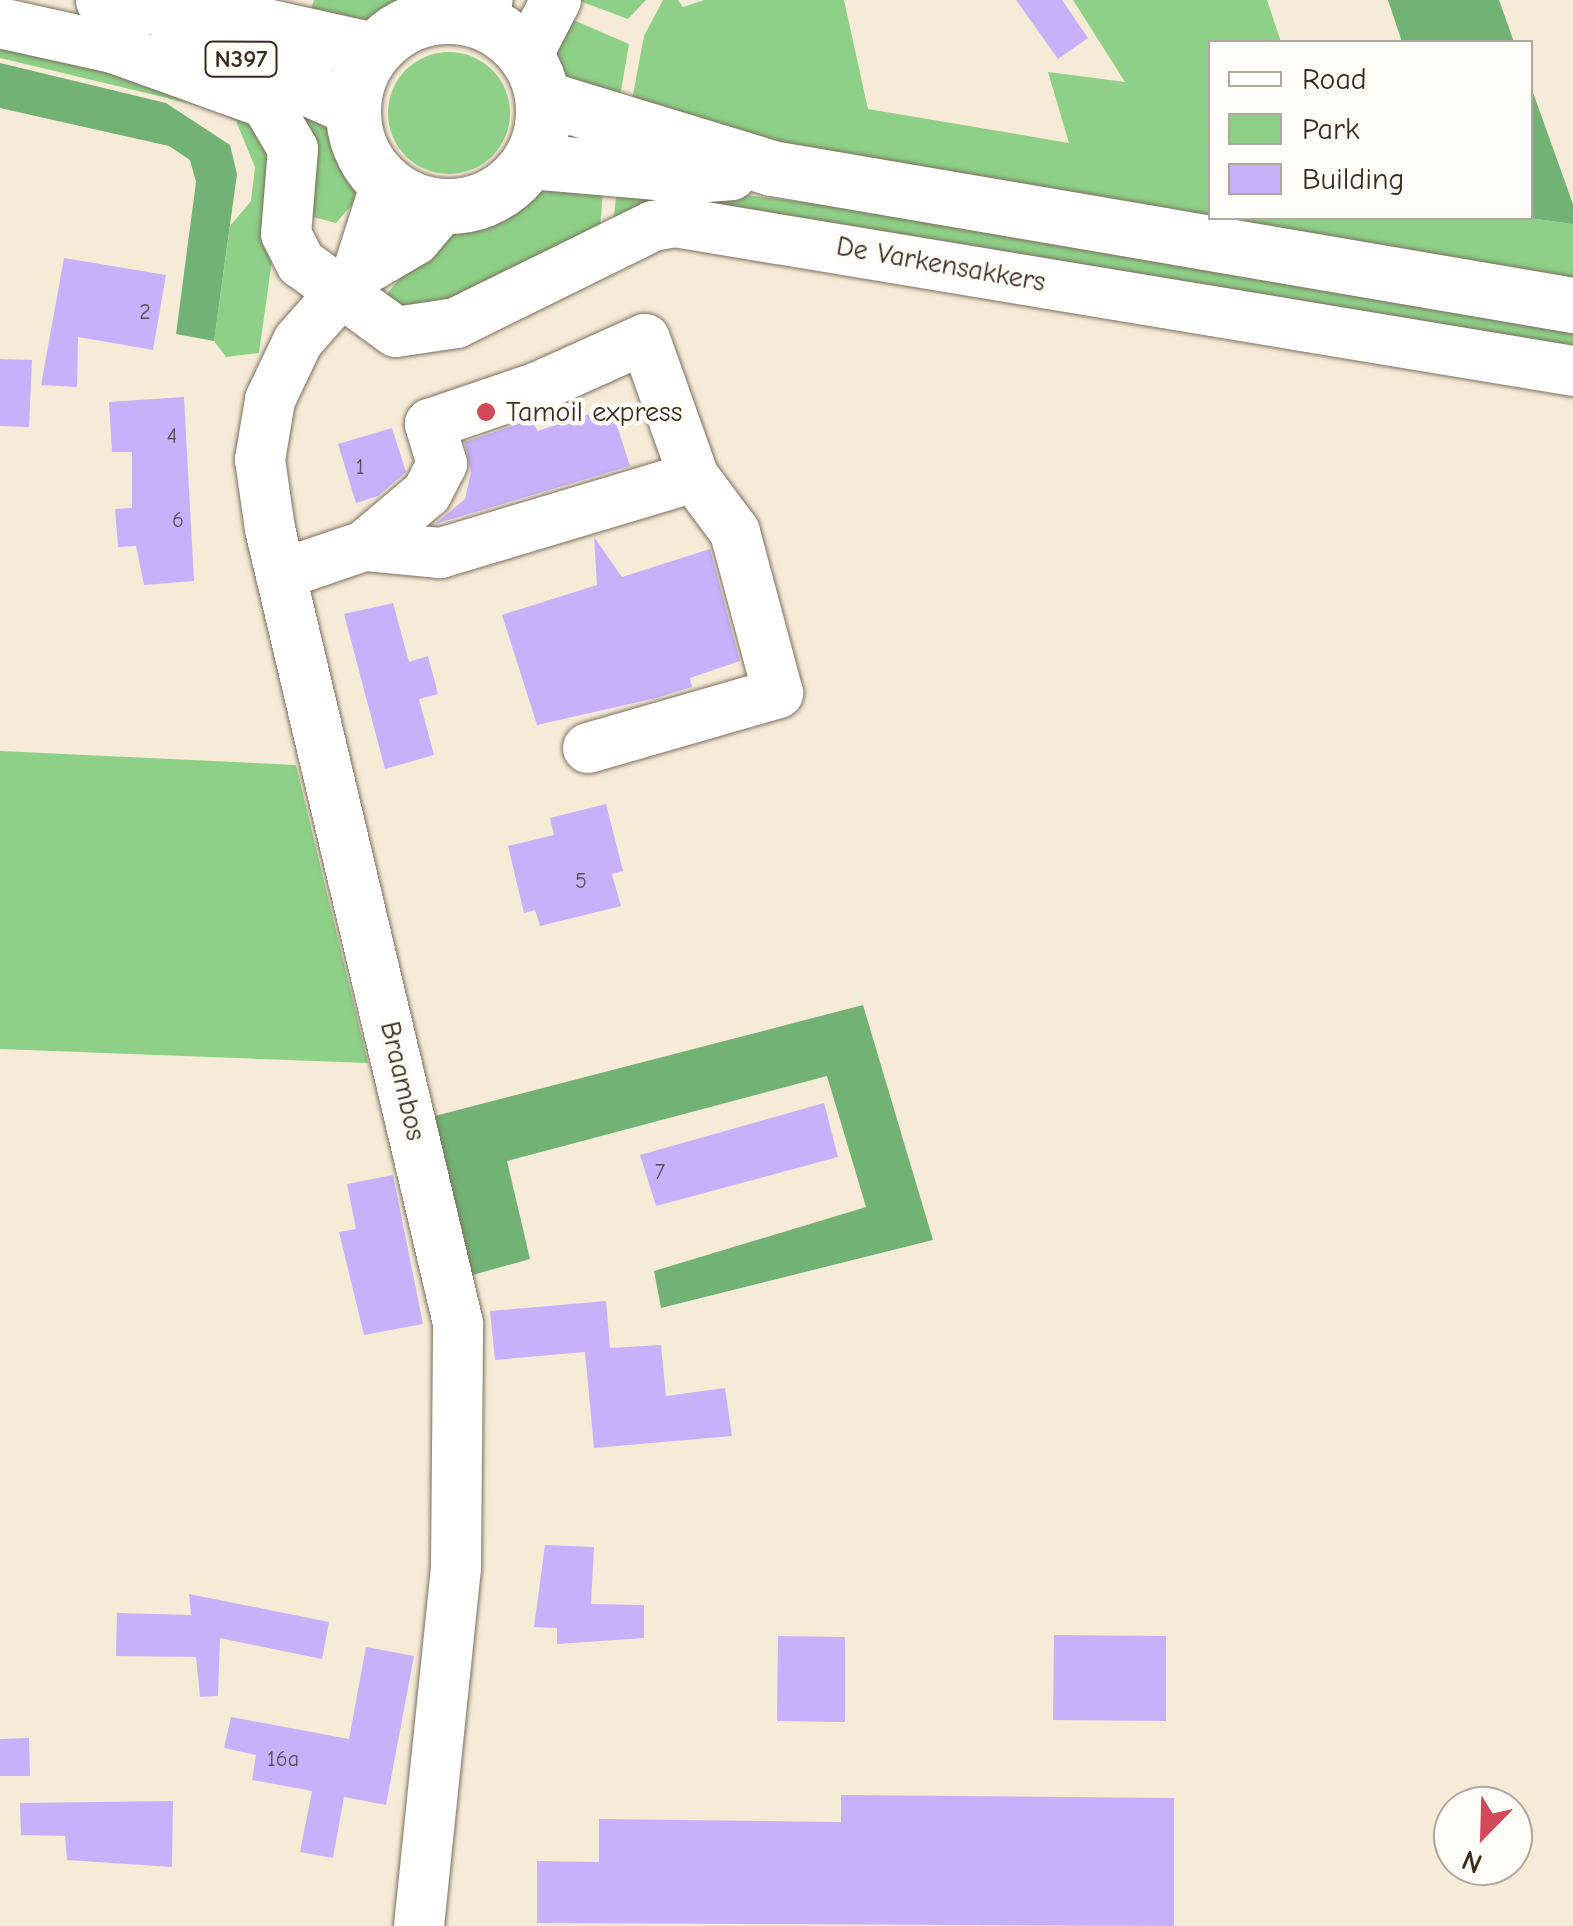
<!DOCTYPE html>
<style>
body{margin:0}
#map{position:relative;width:1573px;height:1926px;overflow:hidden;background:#f6ebd7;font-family:"Comic Neue",sans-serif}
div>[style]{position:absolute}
.green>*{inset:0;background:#8ed087}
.round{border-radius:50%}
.forest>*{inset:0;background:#72b274}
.building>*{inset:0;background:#c6b1fa}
.roads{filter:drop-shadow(0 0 2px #7c6e5f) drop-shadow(0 0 2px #7c6e5f)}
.minor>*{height:50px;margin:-25px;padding:0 25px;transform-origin:25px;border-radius:25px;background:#fff}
.major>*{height:55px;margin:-27.5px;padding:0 27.5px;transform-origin:27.5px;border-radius:27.5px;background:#fff}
.major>.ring{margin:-27.5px;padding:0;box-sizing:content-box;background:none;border:55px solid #fff;border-radius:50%}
.dots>*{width:28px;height:28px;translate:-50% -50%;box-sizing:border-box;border:5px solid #fdfcf7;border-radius:50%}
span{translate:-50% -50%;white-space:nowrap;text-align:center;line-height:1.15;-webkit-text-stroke:9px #fdfcf7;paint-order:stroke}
.number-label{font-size:22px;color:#5e4c55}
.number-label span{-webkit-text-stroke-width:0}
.shield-label span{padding:2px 8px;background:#fdfcf7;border:2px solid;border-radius:8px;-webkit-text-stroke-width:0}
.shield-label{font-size:25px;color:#3b2a1e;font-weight:700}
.street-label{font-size:28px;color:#3b2a1e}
.poi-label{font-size:28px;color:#3b2a1e}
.left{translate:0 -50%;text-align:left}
.legend{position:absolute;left:1208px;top:40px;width:325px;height:180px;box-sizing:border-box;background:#fdfcf7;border:2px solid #afa8a0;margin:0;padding:12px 18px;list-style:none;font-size:30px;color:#3b2a1e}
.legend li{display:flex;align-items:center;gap:20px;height:50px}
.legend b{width:50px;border:2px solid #afa8a0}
.north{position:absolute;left:1433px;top:1786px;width:100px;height:100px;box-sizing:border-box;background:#fdfcf7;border:2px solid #afa8a0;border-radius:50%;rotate:203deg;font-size:28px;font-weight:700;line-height:40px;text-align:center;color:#3b2a1e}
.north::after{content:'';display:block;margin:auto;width:35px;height:45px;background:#d1495b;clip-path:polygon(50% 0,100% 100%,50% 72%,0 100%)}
</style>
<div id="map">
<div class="green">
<div style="clip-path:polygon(314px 0,402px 0,370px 24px,306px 23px)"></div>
<div style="clip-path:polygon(577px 0,646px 0,628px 19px)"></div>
<div style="clip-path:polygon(663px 0,678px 0,683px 7px,704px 0,844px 0,868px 109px,1069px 143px,1048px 72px,1125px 82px,1073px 0,1267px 0,1281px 42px,1210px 42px,1210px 218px,1529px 218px,1573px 224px,1573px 287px,629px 116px,644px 36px)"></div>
<div style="clip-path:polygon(564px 16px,629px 44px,617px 114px,562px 80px,556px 51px)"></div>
<div style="clip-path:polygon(0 35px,272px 123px,272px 260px,259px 353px,226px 357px,214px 341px,230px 226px,251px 201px,255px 167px,236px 121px,209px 108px,0 58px)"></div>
<div class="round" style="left:388px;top:52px;width:122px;height:122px"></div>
<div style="clip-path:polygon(281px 85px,331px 121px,358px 198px,336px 223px,309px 216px)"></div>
<div style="clip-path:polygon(604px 178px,599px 242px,422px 325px,386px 295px,417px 257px,458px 227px,506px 212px,545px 184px)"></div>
<div style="clip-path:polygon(618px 179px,889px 213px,1573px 327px,1573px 366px,613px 225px)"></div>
<div style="clip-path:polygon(0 751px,296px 765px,368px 1063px,0 1049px)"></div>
</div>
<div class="forest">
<div style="clip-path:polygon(1388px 0,1499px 0,1514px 42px,1402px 42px)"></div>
<div style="clip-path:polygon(0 63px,166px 103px,230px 145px,237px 174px,214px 341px,176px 334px,196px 182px,190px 160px,169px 146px,0 108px)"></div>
<div style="clip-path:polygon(1531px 87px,1573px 204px,1573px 224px,1529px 218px)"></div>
<div style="clip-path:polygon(863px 1005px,933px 1240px,661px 1308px,654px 1271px,866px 1207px,827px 1076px,507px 1161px,530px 1259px,469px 1276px,431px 1117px)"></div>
</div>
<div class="building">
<div style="clip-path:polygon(1016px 0,1062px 0,1088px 38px,1058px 59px)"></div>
<div style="clip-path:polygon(64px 258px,166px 275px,153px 350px,78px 337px,77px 387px,41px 385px)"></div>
<div style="clip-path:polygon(0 359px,32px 360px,29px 427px,0 426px)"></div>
<div style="clip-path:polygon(184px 397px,194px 581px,144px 585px,136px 546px,118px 547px,115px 509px,132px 508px,132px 452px,112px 452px,109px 402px)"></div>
<div style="clip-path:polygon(611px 407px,630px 466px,435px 524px,465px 499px,471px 472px,465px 442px,533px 419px,537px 431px)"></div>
<div style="clip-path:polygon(392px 428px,406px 472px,378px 496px,356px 503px,338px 444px)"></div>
<div style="clip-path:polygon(594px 537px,622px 577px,710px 549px,740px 661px,690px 678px,692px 687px,656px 698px,537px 725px,502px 615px,597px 585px)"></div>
<div style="clip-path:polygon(393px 603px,409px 662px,428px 656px,438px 694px,419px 699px,434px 755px,385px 769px,344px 614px)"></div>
<div style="clip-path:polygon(606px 804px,623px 871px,612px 874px,621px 906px,540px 926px,535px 910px,524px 913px,508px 846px,554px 835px,550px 818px)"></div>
<div style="clip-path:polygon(824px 1103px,838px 1157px,656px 1206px,640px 1155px)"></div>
<div style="clip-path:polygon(393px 1175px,423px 1324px,364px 1335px,339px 1232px,356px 1229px,347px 1184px)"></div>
<div style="clip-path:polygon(606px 1301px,610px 1348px,661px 1345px,666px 1396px,725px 1388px,732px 1436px,594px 1448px,585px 1352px,495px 1360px,490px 1311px)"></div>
<div style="clip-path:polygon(545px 1545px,594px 1547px,591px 1604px,644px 1605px,644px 1638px,557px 1644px,557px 1628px,534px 1627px)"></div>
<div style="clip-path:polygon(189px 1594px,329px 1622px,322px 1659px,220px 1638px,218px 1696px,200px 1697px,196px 1657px,116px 1656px,117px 1613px,191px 1615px)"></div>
<div style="clip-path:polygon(1054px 1635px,1166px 1636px,1166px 1721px,1053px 1720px)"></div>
<div style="clip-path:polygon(778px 1636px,845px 1637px,845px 1722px,777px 1721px)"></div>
<div style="clip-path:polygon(366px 1647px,414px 1656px,386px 1805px,344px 1797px,333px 1858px,300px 1852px,312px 1791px,252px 1780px,256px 1755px,224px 1748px,231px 1717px,349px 1739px)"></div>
<div style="clip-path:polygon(29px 1738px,30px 1776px,0 1776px,0 1739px)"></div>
<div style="clip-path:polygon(841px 1795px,1174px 1798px,1174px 1926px,537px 1923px,537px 1861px,599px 1862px,599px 1819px,841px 1822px)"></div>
<div style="clip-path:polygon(173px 1801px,172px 1867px,67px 1860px,65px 1836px,21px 1835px,20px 1803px)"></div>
</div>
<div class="roads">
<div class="minor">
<div style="left:427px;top:0;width:17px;rotate:87deg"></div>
<div style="left:469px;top:17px;width:25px;rotate:-42deg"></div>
<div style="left:0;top:23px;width:116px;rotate:12.5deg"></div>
<div style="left:113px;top:48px;width:163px;rotate:19.8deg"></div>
<div style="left:266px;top:103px;width:53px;rotate:59.6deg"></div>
<div style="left:293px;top:149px;width:85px;rotate:94.7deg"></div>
<div style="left:286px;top:234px;width:33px;rotate:63deg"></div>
<div style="left:301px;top:263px;width:117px;rotate:36deg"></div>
<div style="left:396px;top:332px;width:61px;rotate:-8.5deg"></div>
<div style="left:456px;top:323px;width:220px;rotate:-26.2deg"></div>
<div style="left:653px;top:226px;width:22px;rotate:-10deg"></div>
<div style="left:675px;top:222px;width:910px;rotate:9.42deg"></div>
<div style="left:527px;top:56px;width:63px;rotate:-62.6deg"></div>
<div style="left:357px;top:274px;width:96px;rotate:-72.3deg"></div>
<div style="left:282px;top:574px;width:87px;rotate:-18.9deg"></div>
<div style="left:364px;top:546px;width:82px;rotate:-40.1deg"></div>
<div style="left:427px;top:493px;width:33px;rotate:-63deg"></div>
<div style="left:442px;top:464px;width:42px;rotate:-106.7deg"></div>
<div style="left:430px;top:424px;width:114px;rotate:-18.9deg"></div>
<div style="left:538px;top:387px;width:117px;rotate:-24.2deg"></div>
<div style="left:645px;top:339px;width:146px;rotate:70.5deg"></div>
<div style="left:694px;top:477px;width:265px;rotate:163.3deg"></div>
<div style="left:440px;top:553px;width:76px;rotate:-174.7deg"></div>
<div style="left:588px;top:748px;width:198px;rotate:-16.1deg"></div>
<div style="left:778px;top:693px;width:167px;rotate:-105deg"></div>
<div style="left:735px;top:532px;width:69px;rotate:-126.7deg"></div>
<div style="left:419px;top:1926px;width:361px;rotate:-84.1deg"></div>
<div style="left:456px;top:1567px;width:244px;rotate:-89.5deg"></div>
<div style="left:458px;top:1323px;width:816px;rotate:-103.32deg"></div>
<div style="left:270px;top:529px;width:70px;rotate:-98.2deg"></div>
<div style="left:260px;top:460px;width:61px;rotate:-80.5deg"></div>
<div style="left:270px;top:400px;width:65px;rotate:-64.6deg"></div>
<div style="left:298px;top:341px;width:89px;rotate:-48.6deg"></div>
<div style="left:357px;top:274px;width:67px;rotate:-30.4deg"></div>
<div style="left:415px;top:240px;width:43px;rotate:-49.7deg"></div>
</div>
<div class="major">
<div style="left:103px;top:0;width:114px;rotate:7.6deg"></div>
<div style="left:216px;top:15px;width:162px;rotate:12.5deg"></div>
<div class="ring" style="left:353px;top:16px;width:135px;height:135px"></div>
<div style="left:178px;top:30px;width:191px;rotate:24.1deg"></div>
<div style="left:543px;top:98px;width:239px;rotate:17deg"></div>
<div style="left:772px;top:168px;width:813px;rotate:9.71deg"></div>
<div style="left:530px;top:161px;width:162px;rotate:5deg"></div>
<div style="left:691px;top:175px;width:39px;rotate:-4deg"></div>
</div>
</div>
<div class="dots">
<div style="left:486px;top:412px;background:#d1495b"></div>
</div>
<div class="number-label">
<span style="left:145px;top:313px">2</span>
<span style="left:172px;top:437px">4</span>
<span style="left:360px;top:468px">1</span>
<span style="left:178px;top:521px">6</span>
<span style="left:581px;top:882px">5</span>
<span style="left:660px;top:1173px">7</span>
<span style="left:283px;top:1760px">16a</span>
</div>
<div class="shield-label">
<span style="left:241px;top:59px">N397</span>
</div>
<div class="street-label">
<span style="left:941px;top:264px;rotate:10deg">De Varkensakkers</span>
<span style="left:403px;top:1081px;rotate:77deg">Braambos</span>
</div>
<div class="poi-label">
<span class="left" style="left:506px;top:412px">Tamoil express</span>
</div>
<ul class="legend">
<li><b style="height:12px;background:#fff"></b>Road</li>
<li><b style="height:28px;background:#8ed087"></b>Park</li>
<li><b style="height:28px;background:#c6b1fa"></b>Building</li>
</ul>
<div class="north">N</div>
</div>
